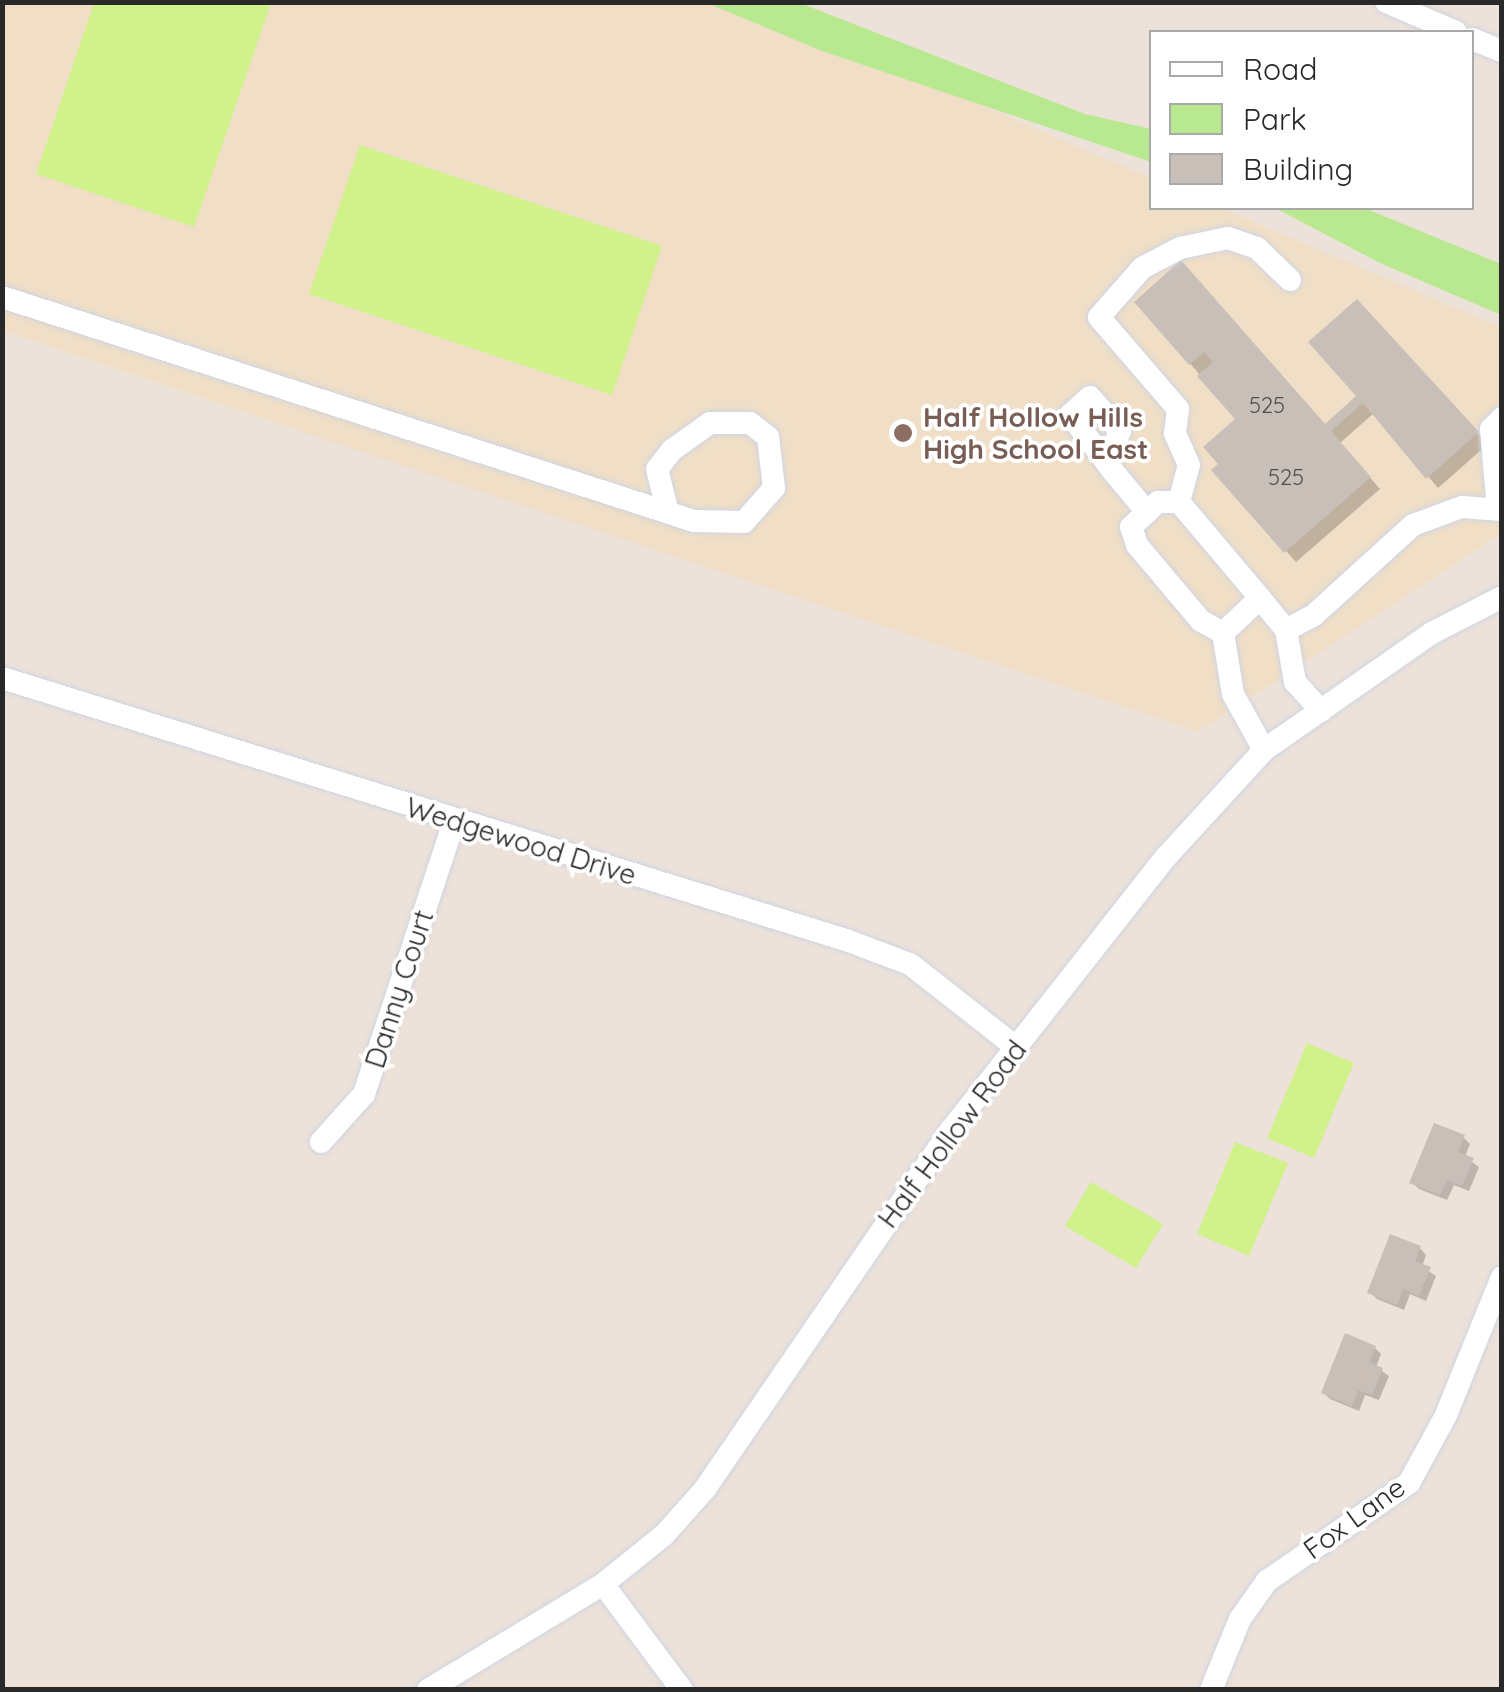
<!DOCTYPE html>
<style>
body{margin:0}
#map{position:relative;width:1504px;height:1692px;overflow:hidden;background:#ede2d9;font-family:Quicksand,sans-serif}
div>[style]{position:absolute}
.education>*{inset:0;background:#f0dec6}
.green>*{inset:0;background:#b8e990}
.pitch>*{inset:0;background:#d1f18a}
.shadow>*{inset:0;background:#0003}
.building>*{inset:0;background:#c8bfb9}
.roads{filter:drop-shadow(0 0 2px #ced5e3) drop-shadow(0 0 2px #ced5e3)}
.minor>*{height:22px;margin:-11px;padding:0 11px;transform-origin:11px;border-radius:11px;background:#fff}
.dots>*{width:28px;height:28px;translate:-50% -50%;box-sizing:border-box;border:5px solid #fff;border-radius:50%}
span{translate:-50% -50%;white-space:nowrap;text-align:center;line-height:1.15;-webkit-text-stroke:8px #fff;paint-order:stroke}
.number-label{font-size:22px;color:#514e4d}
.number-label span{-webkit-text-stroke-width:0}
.education-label{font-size:28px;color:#785e54;font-weight:700}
.left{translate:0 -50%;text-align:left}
.street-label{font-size:28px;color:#292929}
.frame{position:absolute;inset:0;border:5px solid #292929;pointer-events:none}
.legend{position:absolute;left:1149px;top:30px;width:325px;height:180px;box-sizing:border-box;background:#fff;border:2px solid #a9a9a9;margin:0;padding:12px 18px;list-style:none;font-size:30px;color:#292929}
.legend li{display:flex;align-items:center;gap:20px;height:50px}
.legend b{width:50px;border:2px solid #a9a9a9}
</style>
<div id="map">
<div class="education">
<div style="clip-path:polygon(3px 3px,741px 3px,1151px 178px,1152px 208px,1221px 208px,1501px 327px,1501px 534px,1198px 732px,3px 331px)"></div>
</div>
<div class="green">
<div style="clip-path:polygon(707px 3px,800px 3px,1085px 114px,1151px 129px,1151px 162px,822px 51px)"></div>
<div style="clip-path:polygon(1275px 208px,1364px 208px,1501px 264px,1501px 315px,1380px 263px)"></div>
</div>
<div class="pitch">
<div style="clip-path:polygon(94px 3px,271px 3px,194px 227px,36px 174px)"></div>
<div style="clip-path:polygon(360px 145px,662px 246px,612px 395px,309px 294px)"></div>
<div style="clip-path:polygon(1307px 1043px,1354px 1063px,1314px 1158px,1267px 1138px)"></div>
<div style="clip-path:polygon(1235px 1142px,1288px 1163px,1249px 1256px,1197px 1234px)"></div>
<div style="clip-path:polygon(1091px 1182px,1163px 1224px,1136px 1268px,1065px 1226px)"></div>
</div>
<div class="shadow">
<div style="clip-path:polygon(1137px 302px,1326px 426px,1360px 397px,1368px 313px,1488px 444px,1438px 488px,1374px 413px,1340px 443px,1380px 489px,1296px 562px,1215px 471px,1238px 419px)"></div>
<div style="clip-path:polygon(1463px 1137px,1470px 1144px,1465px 1157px,1479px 1167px,1469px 1191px,1454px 1185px,1447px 1200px,1419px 1189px,1412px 1182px)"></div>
<div style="clip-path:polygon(1420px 1248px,1426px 1255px,1422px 1267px,1436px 1276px,1426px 1301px,1410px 1294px,1404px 1310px,1377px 1299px,1370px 1292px)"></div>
<div style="clip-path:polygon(1375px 1348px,1381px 1354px,1376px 1367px,1389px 1376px,1379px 1400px,1365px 1395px,1359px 1411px,1330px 1399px,1324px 1393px)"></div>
</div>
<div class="building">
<div style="clip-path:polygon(1181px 260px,1325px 424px,1356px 396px,1308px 342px,1357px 299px,1479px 432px,1426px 479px,1363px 403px,1331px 431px,1371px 477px,1284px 553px,1211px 470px,1218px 464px,1203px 447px,1235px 419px,1197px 376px,1213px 362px,1204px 352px,1189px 365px,1134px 302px)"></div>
<div style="clip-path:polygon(1434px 1123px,1465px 1135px,1458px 1152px,1474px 1158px,1462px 1186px,1447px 1180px,1440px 1195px,1409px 1183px)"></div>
<div style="clip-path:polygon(1390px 1234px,1421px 1246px,1415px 1261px,1431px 1267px,1419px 1296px,1403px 1289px,1397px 1305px,1367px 1293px)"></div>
<div style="clip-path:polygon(1345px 1333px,1376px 1346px,1369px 1362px,1383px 1368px,1372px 1395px,1358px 1390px,1352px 1406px,1321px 1393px)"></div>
</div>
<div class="roads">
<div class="minor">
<div style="left:1386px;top:2px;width:76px;rotate:23.2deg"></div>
<div style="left:1472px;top:39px;width:32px;rotate:22deg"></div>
<div style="left:2px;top:297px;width:727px;rotate:17.94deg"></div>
<div style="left:694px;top:521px;width:50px;rotate:1.1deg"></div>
<div style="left:744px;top:522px;width:45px;rotate:-48.6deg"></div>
<div style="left:774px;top:488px;width:51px;rotate:-96.7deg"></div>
<div style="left:768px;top:437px;width:23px;rotate:-142deg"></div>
<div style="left:750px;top:423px;width:40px;rotate:180deg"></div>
<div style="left:710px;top:423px;width:47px;rotate:144.6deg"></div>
<div style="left:672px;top:450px;width:24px;rotate:128deg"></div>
<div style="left:657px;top:469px;width:45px;rotate:76deg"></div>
<div style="left:1107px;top:463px;width:35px;rotate:-68deg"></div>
<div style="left:1120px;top:431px;width:45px;rotate:-131.4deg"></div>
<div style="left:1090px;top:397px;width:27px;rotate:138deg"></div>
<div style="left:1070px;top:415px;width:61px;rotate:52.4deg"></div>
<div style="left:1107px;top:463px;width:9px;rotate:54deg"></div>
<div style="left:1112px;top:470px;width:55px;rotate:50.2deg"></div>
<div style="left:1179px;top:502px;width:38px;rotate:-75deg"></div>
<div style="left:1189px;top:465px;width:35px;rotate:-114deg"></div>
<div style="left:1175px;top:433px;width:24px;rotate:-83deg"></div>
<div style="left:1178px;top:409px;width:121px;rotate:-130.7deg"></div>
<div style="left:1099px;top:317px;width:65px;rotate:-48.7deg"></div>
<div style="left:1142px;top:268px;width:43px;rotate:-27.8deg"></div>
<div style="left:1180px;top:248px;width:49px;rotate:-11.8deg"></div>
<div style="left:1228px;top:238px;width:31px;rotate:19deg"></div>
<div style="left:1257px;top:248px;width:46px;rotate:44.1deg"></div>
<div style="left:1498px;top:509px;width:80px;rotate:-95deg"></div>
<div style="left:1491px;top:429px;width:16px;rotate:-45deg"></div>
<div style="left:1286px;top:630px;width:32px;rotate:-28deg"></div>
<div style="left:1314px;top:615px;width:134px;rotate:-42.3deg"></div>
<div style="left:1413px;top:525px;width:52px;rotate:-20.2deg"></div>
<div style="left:1462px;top:507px;width:40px;rotate:4.3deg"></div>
<div style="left:1223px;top:633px;width:25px;rotate:-151deg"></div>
<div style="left:1201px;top:621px;width:99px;rotate:-130.1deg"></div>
<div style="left:1137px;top:545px;width:19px;rotate:-108deg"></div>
<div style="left:1131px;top:527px;width:37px;rotate:-43deg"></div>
<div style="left:1158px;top:502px;width:21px"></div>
<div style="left:1179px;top:502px;width:126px;rotate:49.8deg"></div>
<div style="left:2px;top:678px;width:884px;rotate:17.25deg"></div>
<div style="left:846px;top:940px;width:68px;rotate:20.6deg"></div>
<div style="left:910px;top:964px;width:135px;rotate:38.1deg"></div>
<div style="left:1264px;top:750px;width:64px;rotate:-119deg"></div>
<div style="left:1233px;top:694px;width:62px;rotate:-99.3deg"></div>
<div style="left:1223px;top:633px;width:51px;rotate:-43.4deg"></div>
<div style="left:1260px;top:598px;width:41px;rotate:50.9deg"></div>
<div style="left:1286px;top:630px;width:53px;rotate:80.2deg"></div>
<div style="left:1295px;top:682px;width:39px;rotate:48deg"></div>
<div style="left:321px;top:1142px;width:64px;rotate:-48.1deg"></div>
<div style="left:364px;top:1094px;width:287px;rotate:-71.7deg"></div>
<div style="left:603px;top:1584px;width:132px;rotate:53.3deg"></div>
<div style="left:428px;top:1690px;width:205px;rotate:-31.2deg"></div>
<div style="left:603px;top:1584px;width:78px;rotate:-38.8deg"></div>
<div style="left:664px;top:1535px;width:62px;rotate:-48.3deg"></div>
<div style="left:705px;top:1489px;width:435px;rotate:-55.6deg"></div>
<div style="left:951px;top:1130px;width:347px;rotate:-51.8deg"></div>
<div style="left:1166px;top:857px;width:145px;rotate:-47.5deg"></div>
<div style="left:1264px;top:750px;width:205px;rotate:-34.9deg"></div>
<div style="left:1432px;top:633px;width:79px;rotate:-27.2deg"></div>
<div style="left:1211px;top:1690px;width:77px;rotate:-67.8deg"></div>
<div style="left:1240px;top:1619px;width:47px;rotate:-54.6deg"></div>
<div style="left:1267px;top:1581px;width:173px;rotate:-34.6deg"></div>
<div style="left:1409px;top:1483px;width:77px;rotate:-61.4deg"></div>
<div style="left:1446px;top:1415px;width:149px;rotate:-67.9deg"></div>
</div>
</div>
<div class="dots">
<div style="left:903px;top:433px;background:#8d6e63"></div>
</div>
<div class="number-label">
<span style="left:1267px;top:406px">525</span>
<span style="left:1286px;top:478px">525</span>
</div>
<div class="education-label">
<span class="left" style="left:923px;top:433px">Half Hollow Hills<br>High School East</span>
</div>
<div class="street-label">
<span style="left:521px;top:841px;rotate:17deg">Wedgewood Drive</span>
<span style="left:399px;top:989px;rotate:-72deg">Danny Court</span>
<span style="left:952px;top:1134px;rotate:-53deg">Half Hollow Road</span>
<span style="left:1354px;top:1518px;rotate:-36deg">Fox Lane</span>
</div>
<div class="frame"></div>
<ul class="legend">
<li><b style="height:12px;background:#fff"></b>Road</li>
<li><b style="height:28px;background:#b8e990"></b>Park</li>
<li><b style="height:28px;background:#c8bfb9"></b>Building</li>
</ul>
</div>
